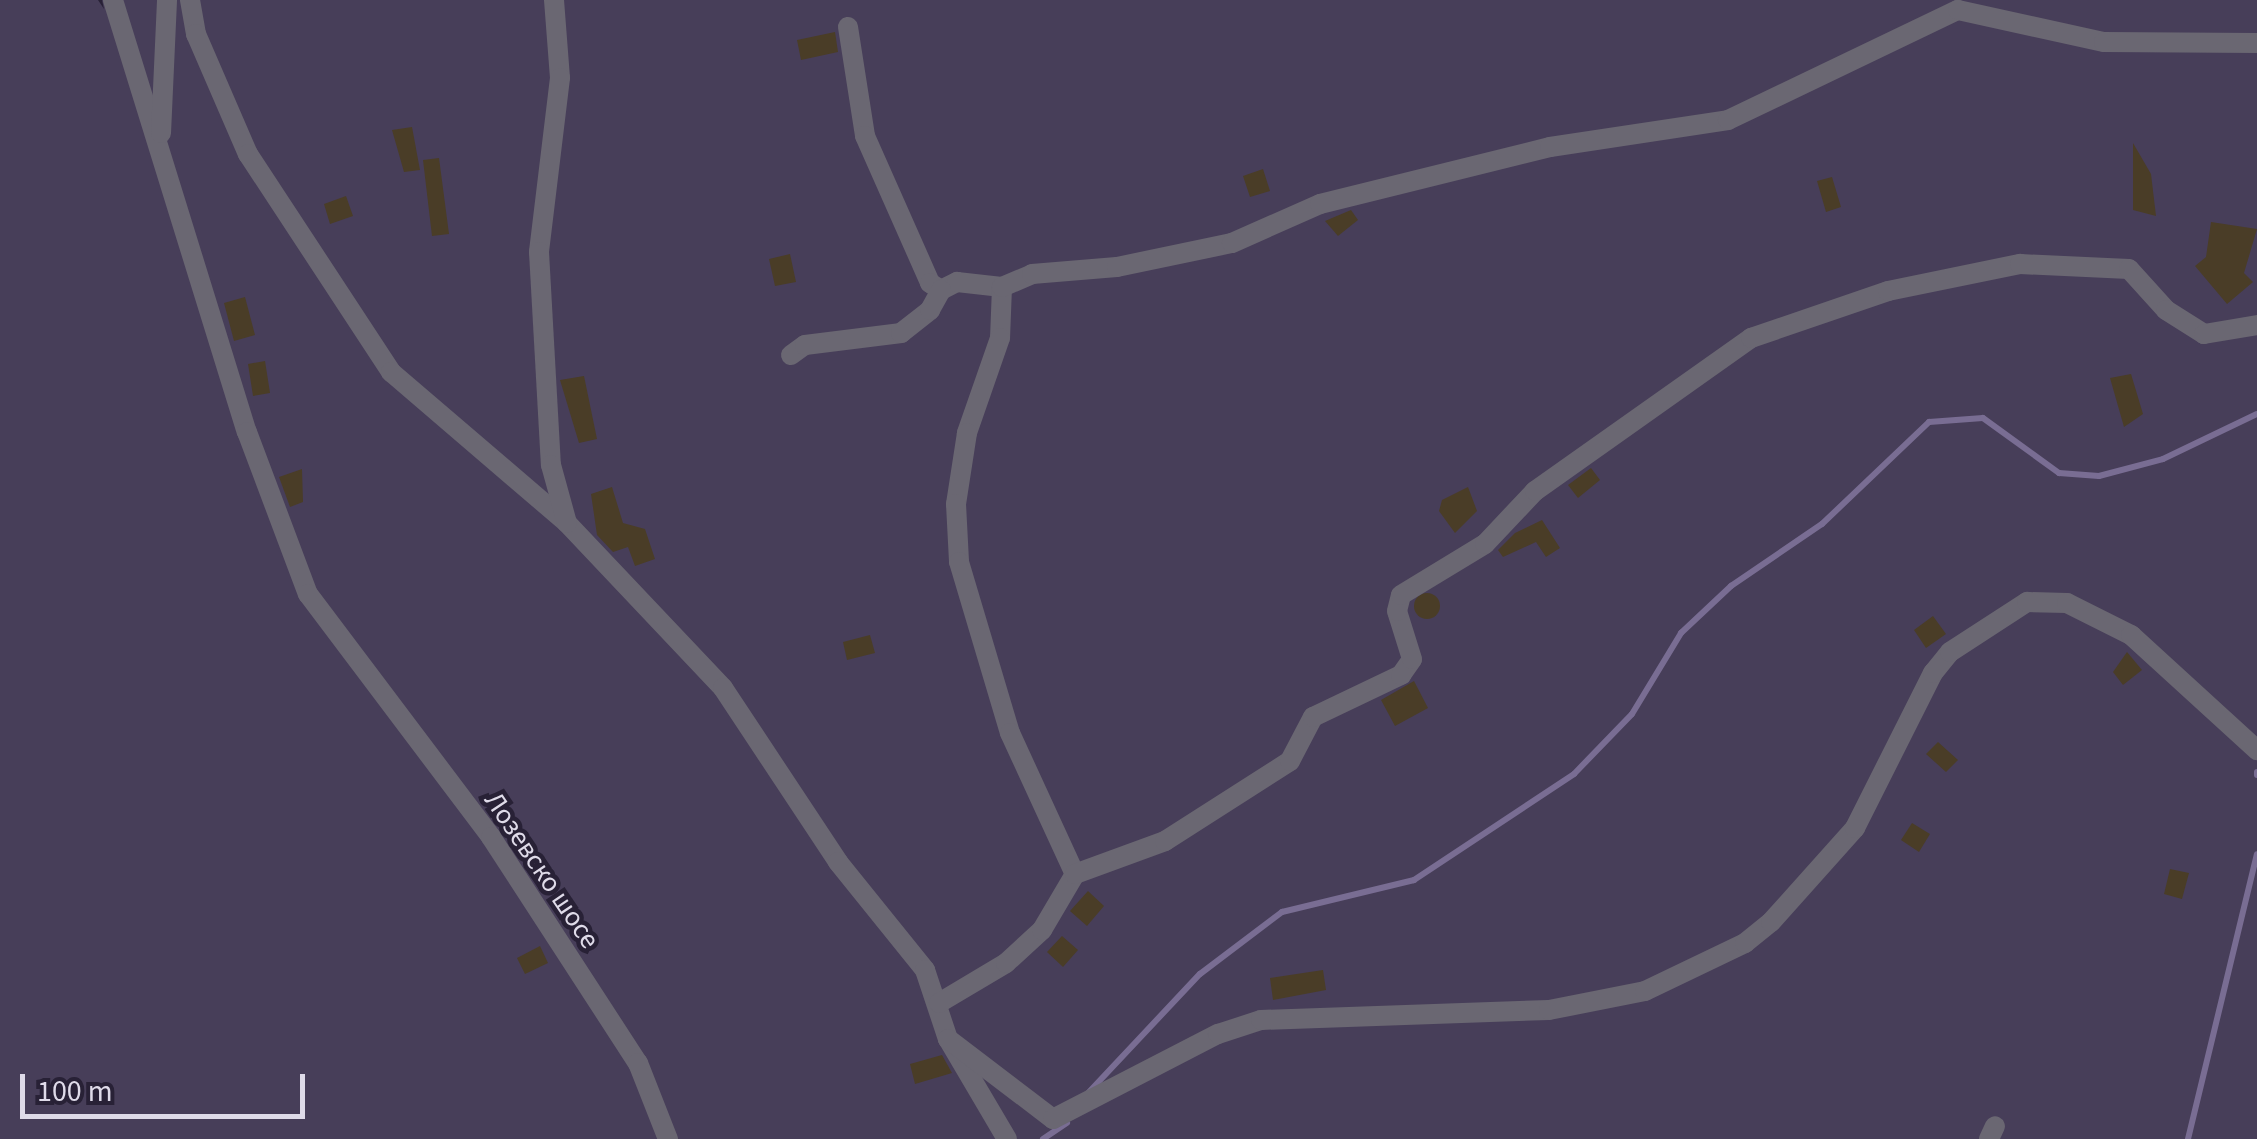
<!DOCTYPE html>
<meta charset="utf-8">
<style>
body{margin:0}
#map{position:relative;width:2257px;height:1139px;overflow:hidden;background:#282136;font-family:"Source Sans 3",sans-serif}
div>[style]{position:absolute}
.green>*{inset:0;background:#473e59}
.stream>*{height:6px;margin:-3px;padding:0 3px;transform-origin:3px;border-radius:3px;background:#796d93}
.building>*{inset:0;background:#4a3d27}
.round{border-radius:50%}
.minor>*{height:20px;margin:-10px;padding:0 10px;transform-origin:10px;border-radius:10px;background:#6a6772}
span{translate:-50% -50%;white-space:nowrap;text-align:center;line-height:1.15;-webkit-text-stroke:9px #282136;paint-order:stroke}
.street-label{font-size:28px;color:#dfdbe9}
.scale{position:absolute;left:20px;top:1074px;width:285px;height:45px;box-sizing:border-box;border:5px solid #dfdbe9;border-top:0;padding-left:12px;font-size:30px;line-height:35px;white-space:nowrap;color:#dfdbe9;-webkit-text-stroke:8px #282136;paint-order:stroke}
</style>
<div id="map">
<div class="green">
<div style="clip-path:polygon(0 0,98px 0,104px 9px,102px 0,2257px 0,2257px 1139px,0 1139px)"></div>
</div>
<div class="stream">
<div style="left:2257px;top:772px;width:3px;rotate:90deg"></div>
<div style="left:1089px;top:1092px;width:162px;rotate:-46.8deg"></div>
<div style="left:1200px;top:974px;width:103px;rotate:-37.1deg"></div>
<div style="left:1282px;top:912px;width:136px;rotate:-13.6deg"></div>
<div style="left:1414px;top:880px;width:192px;rotate:-33.5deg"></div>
<div style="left:1574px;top:774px;width:83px;rotate:-46deg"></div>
<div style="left:1632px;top:714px;width:95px;rotate:-58.8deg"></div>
<div style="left:1681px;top:633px;width:69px;rotate:-43.2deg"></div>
<div style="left:1731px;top:586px;width:110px;rotate:-34.3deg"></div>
<div style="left:1822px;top:524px;width:148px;rotate:-43.6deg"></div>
<div style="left:1929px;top:422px;width:54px;rotate:-4.2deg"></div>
<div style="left:1983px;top:418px;width:94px;rotate:35.9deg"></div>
<div style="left:2059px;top:473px;width:40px;rotate:4.3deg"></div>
<div style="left:2099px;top:476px;width:66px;rotate:-14.9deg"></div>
<div style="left:2163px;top:459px;width:104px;rotate:-25.6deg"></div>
<div style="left:1043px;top:1139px;width:29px;rotate:-34deg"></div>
<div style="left:2188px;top:1139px;width:293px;rotate:-76.4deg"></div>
</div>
<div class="building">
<div style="clip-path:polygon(835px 32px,838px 52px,801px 60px,797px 40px)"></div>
<div style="clip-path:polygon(412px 127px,420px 170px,404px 172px,392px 130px)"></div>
<div style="clip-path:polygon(2133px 143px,2151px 174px,2156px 216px,2133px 210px)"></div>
<div style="clip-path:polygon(439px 158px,449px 234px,432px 236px,423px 160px)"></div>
<div style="clip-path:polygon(1263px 169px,1270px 191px,1250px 197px,1243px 176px)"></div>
<div style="clip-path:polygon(1832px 177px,1841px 207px,1826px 212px,1817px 181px)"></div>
<div style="clip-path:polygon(346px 196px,353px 216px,330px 224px,324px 204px)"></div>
<div style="clip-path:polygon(1351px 210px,1358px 220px,1338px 236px,1325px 221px)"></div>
<div style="clip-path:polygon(2211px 222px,2257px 229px,2244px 273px,2253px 282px,2227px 304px,2195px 266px,2206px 257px)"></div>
<div style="clip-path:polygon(790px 254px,796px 282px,775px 286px,769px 259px)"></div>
<div style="clip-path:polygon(245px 297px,255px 335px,234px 341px,224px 303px)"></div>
<div style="clip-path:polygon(265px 361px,270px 393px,253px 396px,248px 364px)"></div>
<div style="clip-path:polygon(2131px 374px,2143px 414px,2124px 427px,2110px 378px)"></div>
<div style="clip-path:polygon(584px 376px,597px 439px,579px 443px,560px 380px)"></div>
<div style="clip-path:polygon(1591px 468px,1600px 480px,1578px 498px,1568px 485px)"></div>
<div style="clip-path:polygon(302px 469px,303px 502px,290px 507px,279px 477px)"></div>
<div style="clip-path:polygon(612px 487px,623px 523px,645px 529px,655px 559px,635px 566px,628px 547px,613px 552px,597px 535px,591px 494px)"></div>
<div style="clip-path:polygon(1468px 487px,1477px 511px,1455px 533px,1439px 511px,1442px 500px)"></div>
<div style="clip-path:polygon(1542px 520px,1560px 548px,1546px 557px,1536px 542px,1503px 557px,1498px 550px,1515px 533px)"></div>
<div class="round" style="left:1414px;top:593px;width:26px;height:26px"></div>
<div style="clip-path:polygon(1933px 616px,1946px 634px,1926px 648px,1914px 630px)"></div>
<div style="clip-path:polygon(870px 635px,875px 653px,847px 660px,843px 642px)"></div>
<div style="clip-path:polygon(2127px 652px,2142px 670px,2123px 685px,2113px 672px)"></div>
<div style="clip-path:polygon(1414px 681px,1428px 708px,1395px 726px,1381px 700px)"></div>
<div style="clip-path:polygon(1938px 742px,1958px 760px,1946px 772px,1926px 754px)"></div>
<div style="clip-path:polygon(1912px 823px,1930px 834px,1919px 852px,1901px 840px)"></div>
<div style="clip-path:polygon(2170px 869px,2189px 873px,2182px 899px,2164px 894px)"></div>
<div style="clip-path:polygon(1088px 891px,1104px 906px,1087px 926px,1070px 911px)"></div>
<div style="clip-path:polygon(1062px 936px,1078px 950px,1063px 967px,1047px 952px)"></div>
<div style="clip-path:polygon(540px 946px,548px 963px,525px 974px,517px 958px)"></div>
<div style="clip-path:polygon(1323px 970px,1326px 990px,1273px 1000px,1270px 978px)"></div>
<div style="clip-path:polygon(942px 1055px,952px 1073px,915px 1084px,910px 1064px)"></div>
</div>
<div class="minor">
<div style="left:113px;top:0;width:452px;rotate:72.8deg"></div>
<div style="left:247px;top:432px;width:173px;rotate:69.4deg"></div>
<div style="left:308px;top:594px;width:304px;rotate:53deg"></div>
<div style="left:491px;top:837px;width:270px;rotate:57deg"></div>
<div style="left:638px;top:1063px;width:82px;rotate:68.5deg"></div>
<div style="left:190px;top:0;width:35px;rotate:80deg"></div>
<div style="left:196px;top:34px;width:131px;rotate:66.6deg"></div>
<div style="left:248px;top:154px;width:261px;rotate:56.7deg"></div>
<div style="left:391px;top:372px;width:232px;rotate:40.6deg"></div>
<div style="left:567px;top:523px;width:227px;rotate:46.6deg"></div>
<div style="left:723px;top:688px;width:209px;rotate:56.5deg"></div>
<div style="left:838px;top:862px;width:139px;rotate:51.1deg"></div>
<div style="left:925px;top:970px;width:73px;rotate:71.6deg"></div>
<div style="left:948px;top:1039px;width:116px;rotate:59.5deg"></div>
<div style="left:554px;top:0;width:78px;rotate:85.6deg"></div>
<div style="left:560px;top:78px;width:175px;rotate:96.9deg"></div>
<div style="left:539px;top:252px;width:213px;rotate:86.8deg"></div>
<div style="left:551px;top:465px;width:60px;rotate:74.6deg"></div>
<div style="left:848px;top:27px;width:110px;rotate:81.1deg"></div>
<div style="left:865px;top:136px;width:161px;rotate:66.1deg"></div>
<div style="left:930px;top:283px;width:13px;rotate:32deg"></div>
<div style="left:941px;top:290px;width:18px;rotate:-27deg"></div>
<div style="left:957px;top:282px;width:45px;rotate:6.3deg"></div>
<div style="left:1002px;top:287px;width:51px;rotate:92.2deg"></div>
<div style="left:1000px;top:338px;width:101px;rotate:109.2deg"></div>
<div style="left:967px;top:433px;width:72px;rotate:98.8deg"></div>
<div style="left:956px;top:504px;width:58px;rotate:87deg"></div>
<div style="left:959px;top:562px;width:178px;rotate:73.4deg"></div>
<div style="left:1010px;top:733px;width:155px;rotate:65.3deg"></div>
<div style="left:161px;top:133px;width:133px;rotate:-87.4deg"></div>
<div style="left:1002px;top:287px;width:33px;rotate:-23deg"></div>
<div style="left:1032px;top:274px;width:85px;rotate:-4.7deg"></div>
<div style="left:1117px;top:267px;width:117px;rotate:-11.8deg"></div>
<div style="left:1232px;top:243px;width:96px;rotate:-23.9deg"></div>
<div style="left:1320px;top:204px;width:237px;rotate:-13.9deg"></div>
<div style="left:1550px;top:147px;width:180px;rotate:-8.6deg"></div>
<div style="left:1728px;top:120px;width:255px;rotate:-25.6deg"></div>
<div style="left:1958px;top:10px;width:149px;rotate:12.4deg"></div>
<div style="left:2104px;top:42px;width:153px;rotate:0.4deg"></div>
<div style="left:791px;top:355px;width:17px;rotate:-36deg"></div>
<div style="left:805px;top:345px;width:97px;rotate:-7.1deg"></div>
<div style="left:901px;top:333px;width:37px;rotate:-38deg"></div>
<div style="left:930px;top:310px;width:23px;rotate:-61deg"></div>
<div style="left:939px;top:1003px;width:78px;rotate:-30.8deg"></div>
<div style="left:1006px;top:963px;width:49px;rotate:-42.5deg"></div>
<div style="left:1042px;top:930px;width:65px;rotate:-59.5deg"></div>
<div style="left:1075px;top:874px;width:96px;rotate:-20.1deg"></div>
<div style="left:1165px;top:841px;width:148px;rotate:-32.6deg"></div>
<div style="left:1290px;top:761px;width:50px;rotate:-62.4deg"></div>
<div style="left:1313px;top:717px;width:98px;rotate:-25.5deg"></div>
<div style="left:1401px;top:675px;width:19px;rotate:-55deg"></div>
<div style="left:1412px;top:659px;width:50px;rotate:-107.4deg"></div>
<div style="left:1397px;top:611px;width:16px;rotate:-76deg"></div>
<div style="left:1401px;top:595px;width:98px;rotate:-31.3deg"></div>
<div style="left:1485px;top:544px;width:73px;rotate:-46.7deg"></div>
<div style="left:1535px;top:491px;width:265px;rotate:-35.3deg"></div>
<div style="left:1751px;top:338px;width:145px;rotate:-18.9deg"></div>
<div style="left:1888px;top:291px;width:135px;rotate:-11.6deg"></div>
<div style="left:2020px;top:264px;width:109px;rotate:2.6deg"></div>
<div style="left:2129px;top:269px;width:55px;rotate:47.9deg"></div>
<div style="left:2166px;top:310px;width:45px;rotate:32.3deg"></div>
<div style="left:2204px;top:334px;width:54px;rotate:-9.6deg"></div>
<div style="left:948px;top:1039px;width:132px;rotate:37.3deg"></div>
<div style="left:1053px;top:1119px;width:186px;rotate:-27.3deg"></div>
<div style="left:1218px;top:1034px;width:45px;rotate:-18deg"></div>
<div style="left:1261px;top:1020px;width:288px;rotate:-2deg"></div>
<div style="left:1549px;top:1010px;width:98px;rotate:-11.2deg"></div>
<div style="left:1645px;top:991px;width:111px;rotate:-25.6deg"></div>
<div style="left:1745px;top:943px;width:33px;rotate:-39deg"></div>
<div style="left:1771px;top:922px;width:126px;rotate:-48.2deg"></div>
<div style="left:1855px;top:828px;width:174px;rotate:-63.3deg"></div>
<div style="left:1933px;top:673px;width:27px;rotate:-51deg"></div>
<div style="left:1950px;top:652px;width:92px;rotate:-33deg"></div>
<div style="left:2027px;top:602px;width:40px;rotate:1.4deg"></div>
<div style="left:2067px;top:603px;width:72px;rotate:26.6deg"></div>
<div style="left:2131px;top:635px;width:171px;rotate:42.4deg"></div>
<div style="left:1989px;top:1139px;width:14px;rotate:-65deg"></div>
</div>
<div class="street-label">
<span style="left:542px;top:870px;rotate:56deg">Лозевско шосе</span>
</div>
<div class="scale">100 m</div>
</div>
